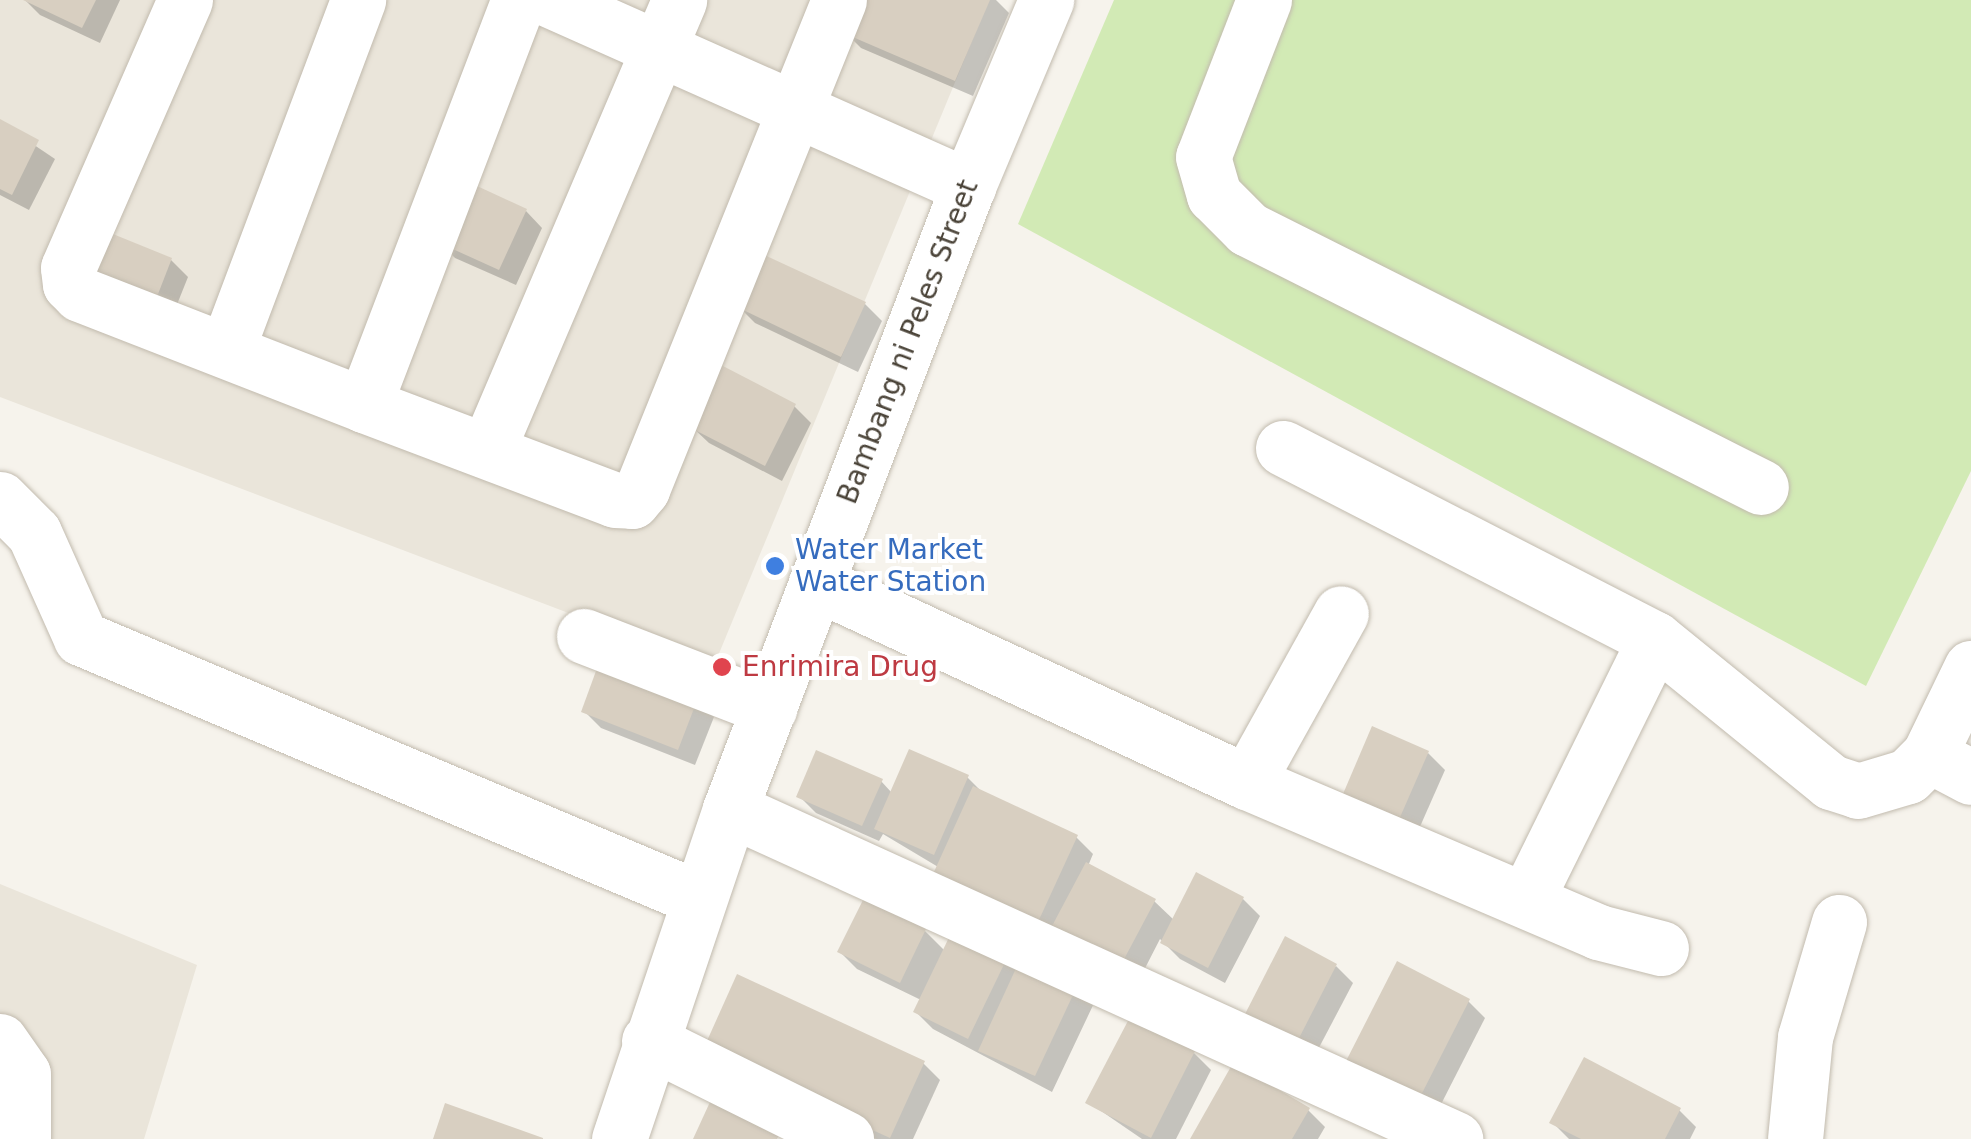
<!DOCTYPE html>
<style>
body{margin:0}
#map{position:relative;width:1971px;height:1139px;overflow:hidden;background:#f6f3ec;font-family:"DejaVu Sans",sans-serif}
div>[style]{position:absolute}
.residential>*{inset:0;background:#eae5da}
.green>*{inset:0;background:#d2eab5}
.shadow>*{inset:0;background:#0003}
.building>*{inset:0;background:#d8cfc1}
.roads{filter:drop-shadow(0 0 2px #c2bbae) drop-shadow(0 0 2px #c2bbae)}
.minor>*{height:55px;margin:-27.5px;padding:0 27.5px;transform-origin:27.5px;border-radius:27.5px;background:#fff}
.dots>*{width:28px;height:28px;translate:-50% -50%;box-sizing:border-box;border:5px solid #fff;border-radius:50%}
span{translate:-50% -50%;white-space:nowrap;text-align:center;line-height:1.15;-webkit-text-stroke:8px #fff;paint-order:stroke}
.street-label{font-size:28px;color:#4b4439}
.shop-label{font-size:28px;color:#366cbe}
.left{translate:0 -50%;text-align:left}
.health-label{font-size:28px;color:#be3a42}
</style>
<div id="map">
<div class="residential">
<div style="clip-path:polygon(0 0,989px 0,713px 668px,0 397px)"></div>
<div style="clip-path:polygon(0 884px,197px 965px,144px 1139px,0 1139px)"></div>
</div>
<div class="green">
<div style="clip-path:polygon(1114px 0,1971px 0,1971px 471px,1866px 686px,1018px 224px)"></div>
</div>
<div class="shadow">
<div style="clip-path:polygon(25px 0,120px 0,100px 43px,40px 15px)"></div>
<div style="clip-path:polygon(858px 0,996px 0,1009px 13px,973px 96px,861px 48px,844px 31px)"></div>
<div style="clip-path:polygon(0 122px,55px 159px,29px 210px,0 195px)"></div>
<div style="clip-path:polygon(526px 211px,542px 228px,516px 285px,455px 258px,438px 241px)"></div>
<div style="clip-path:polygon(171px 260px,188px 277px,170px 322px,108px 297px)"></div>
<div style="clip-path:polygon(865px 304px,882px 321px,858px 372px,755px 323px,738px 306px)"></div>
<div style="clip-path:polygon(794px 406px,811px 423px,782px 481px,709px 443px,692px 427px)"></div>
<div style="clip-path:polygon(697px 700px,714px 717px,695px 765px,601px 728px,584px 711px)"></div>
<div style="clip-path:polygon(1428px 753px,1445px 770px,1411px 847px,1357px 824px)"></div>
<div style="clip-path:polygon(967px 777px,984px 794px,1076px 837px,1093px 854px,1088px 866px,1154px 901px,1174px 920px,1243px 899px,1260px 916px,1225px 983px,1180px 959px,1160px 939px,1140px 978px,1055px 937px,883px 834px,879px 841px,816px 813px,799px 796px,881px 781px,892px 793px)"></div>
<div style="clip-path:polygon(956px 928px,1096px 999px,1052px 1092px,933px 1029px,916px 1012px,921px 1000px,857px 969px,840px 952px,925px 931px,945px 951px)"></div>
<div style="clip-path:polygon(1336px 966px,1353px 983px,1313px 1059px,1264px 1033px)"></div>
<div style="clip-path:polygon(1468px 1001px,1485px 1018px,1434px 1118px,1364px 1081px)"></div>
<div style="clip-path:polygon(1194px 1053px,1211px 1070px,1176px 1139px,1142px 1139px,1088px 1102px)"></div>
<div style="clip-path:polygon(923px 1063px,940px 1080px,913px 1139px,876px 1139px,722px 1068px)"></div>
<div style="clip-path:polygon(1308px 1110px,1325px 1127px,1318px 1139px,1193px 1139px)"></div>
<div style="clip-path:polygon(1679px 1110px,1696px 1127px,1690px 1139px,1569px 1139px,1552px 1122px)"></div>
</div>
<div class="building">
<div style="clip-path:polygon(23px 0,96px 0,82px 28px)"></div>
<div style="clip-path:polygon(855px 0,990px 0,955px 81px,841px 32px)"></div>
<div style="clip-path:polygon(0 119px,39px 140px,12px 195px,0 189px)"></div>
<div style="clip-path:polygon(462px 179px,527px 209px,499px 270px,435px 241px)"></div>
<div style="clip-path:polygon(108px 232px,172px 258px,153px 307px,88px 280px)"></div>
<div style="clip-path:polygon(760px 253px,866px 302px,841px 357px,735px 306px)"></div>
<div style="clip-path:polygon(721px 365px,796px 404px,765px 466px,689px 427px)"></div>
<div style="clip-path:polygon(600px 660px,698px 698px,678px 750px,581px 712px)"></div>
<div style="clip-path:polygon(1372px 726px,1429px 751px,1394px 831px,1337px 808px)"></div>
<div style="clip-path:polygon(909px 749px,969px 775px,934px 855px,874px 829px)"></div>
<div style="clip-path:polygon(816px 750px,883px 779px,862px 826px,796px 797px)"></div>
<div style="clip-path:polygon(973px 786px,1078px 835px,1038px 922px,933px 874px)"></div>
<div style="clip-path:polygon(1086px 862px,1156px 899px,1122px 963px,1052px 926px)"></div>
<div style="clip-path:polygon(1196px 872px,1244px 897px,1208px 968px,1160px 943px)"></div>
<div style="clip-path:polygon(864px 898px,926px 929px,900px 983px,837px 952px)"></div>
<div style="clip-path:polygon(955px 925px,1010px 952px,968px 1039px,913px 1012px)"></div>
<div style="clip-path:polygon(1285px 936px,1337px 964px,1296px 1044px,1244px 1016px)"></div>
<div style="clip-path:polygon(1023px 953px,1080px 980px,1035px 1076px,978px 1051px)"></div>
<div style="clip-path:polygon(1397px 961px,1470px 999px,1417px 1103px,1344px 1065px)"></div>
<div style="clip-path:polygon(737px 974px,925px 1061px,890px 1138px,702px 1052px)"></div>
<div style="clip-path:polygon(1130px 1017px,1195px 1051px,1151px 1138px,1085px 1103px)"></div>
<div style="clip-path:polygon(1584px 1057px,1681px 1108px,1665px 1139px,1581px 1139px,1549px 1123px)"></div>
<div style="clip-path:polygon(1233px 1063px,1310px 1108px,1292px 1139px,1190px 1139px)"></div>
<div style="clip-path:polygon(710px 1102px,781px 1131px,777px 1139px,693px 1139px)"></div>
<div style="clip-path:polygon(445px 1103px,543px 1138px,543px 1139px,433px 1139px)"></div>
</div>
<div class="roads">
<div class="minor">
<div style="left:185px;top:0;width:292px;rotate:113.6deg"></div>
<div style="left:68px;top:268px;width:16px;rotate:83deg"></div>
<div style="left:70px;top:284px;width:14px;rotate:45deg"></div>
<div style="left:80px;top:294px;width:305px;rotate:21.3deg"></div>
<div style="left:364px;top:405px;width:268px;rotate:20.7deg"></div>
<div style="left:615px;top:500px;width:17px;rotate:3deg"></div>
<div style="left:632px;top:501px;width:16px;rotate:-50deg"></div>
<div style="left:642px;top:489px;width:527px;rotate:-68.06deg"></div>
<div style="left:550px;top:0;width:458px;rotate:24deg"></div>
<div style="left:1264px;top:0;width:168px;rotate:111.2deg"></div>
<div style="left:1203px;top:157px;width:40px;rotate:74deg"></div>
<div style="left:1214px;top:195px;width:48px;rotate:45deg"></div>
<div style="left:1248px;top:229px;width:574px;rotate:26.7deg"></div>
<div style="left:227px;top:349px;width:373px;rotate:-69.4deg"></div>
<div style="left:364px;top:405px;width:434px;rotate:-69.1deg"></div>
<div style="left:1283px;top:448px;width:418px;rotate:27.2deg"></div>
<div style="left:1655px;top:639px;width:227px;rotate:39.1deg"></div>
<div style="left:1831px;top:782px;width:28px;rotate:18deg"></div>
<div style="left:1858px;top:791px;width:52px;rotate:-16.7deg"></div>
<div style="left:1908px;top:776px;width:30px;rotate:-45deg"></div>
<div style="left:1929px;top:755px;width:97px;rotate:-64.2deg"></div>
<div style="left:487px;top:451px;width:490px;rotate:-66.9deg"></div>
<div style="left:0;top:499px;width:48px;rotate:45deg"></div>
<div style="left:34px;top:533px;width:115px;rotate:65.9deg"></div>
<div style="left:81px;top:638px;width:670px;rotate:22.85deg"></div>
<div style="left:816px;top:583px;width:475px;rotate:24.8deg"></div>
<div style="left:1247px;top:782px;width:382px;rotate:23.1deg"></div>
<div style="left:1598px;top:932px;width:65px;rotate:14.3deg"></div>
<div style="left:584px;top:636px;width:199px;rotate:21.2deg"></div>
<div style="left:1929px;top:755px;width:47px;rotate:27.6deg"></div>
<div style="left:1247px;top:782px;width:193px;rotate:-60.9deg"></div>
<div style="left:730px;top:809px;width:797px;rotate:24.47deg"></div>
<div style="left:1526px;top:900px;width:291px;rotate:-63.7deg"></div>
<div style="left:0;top:1041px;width:40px;rotate:55.1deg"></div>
<div style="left:23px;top:1074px;width:65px;rotate:90deg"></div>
<div style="left:649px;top:1041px;width:220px;rotate:26.4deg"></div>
<div style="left:619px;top:1139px;width:348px;rotate:-71.4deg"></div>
<div style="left:730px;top:809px;width:667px;rotate:-69.09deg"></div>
<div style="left:968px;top:186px;width:202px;rotate:-67.2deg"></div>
<div style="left:1795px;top:1139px;width:102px;rotate:-84.4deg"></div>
<div style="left:1805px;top:1037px;width:120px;rotate:-73.5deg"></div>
</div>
</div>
<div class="dots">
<div style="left:775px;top:566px;background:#3f7fe0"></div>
<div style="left:722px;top:667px;background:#e0444e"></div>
</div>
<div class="street-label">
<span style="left:908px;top:342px;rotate:-69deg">Bambang ni Peles Street</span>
</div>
<div class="shop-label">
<span class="left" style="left:795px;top:566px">Water Market<br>Water Station</span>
</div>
<div class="health-label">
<span class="left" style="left:742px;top:667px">Enrimira Drug</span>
</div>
</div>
